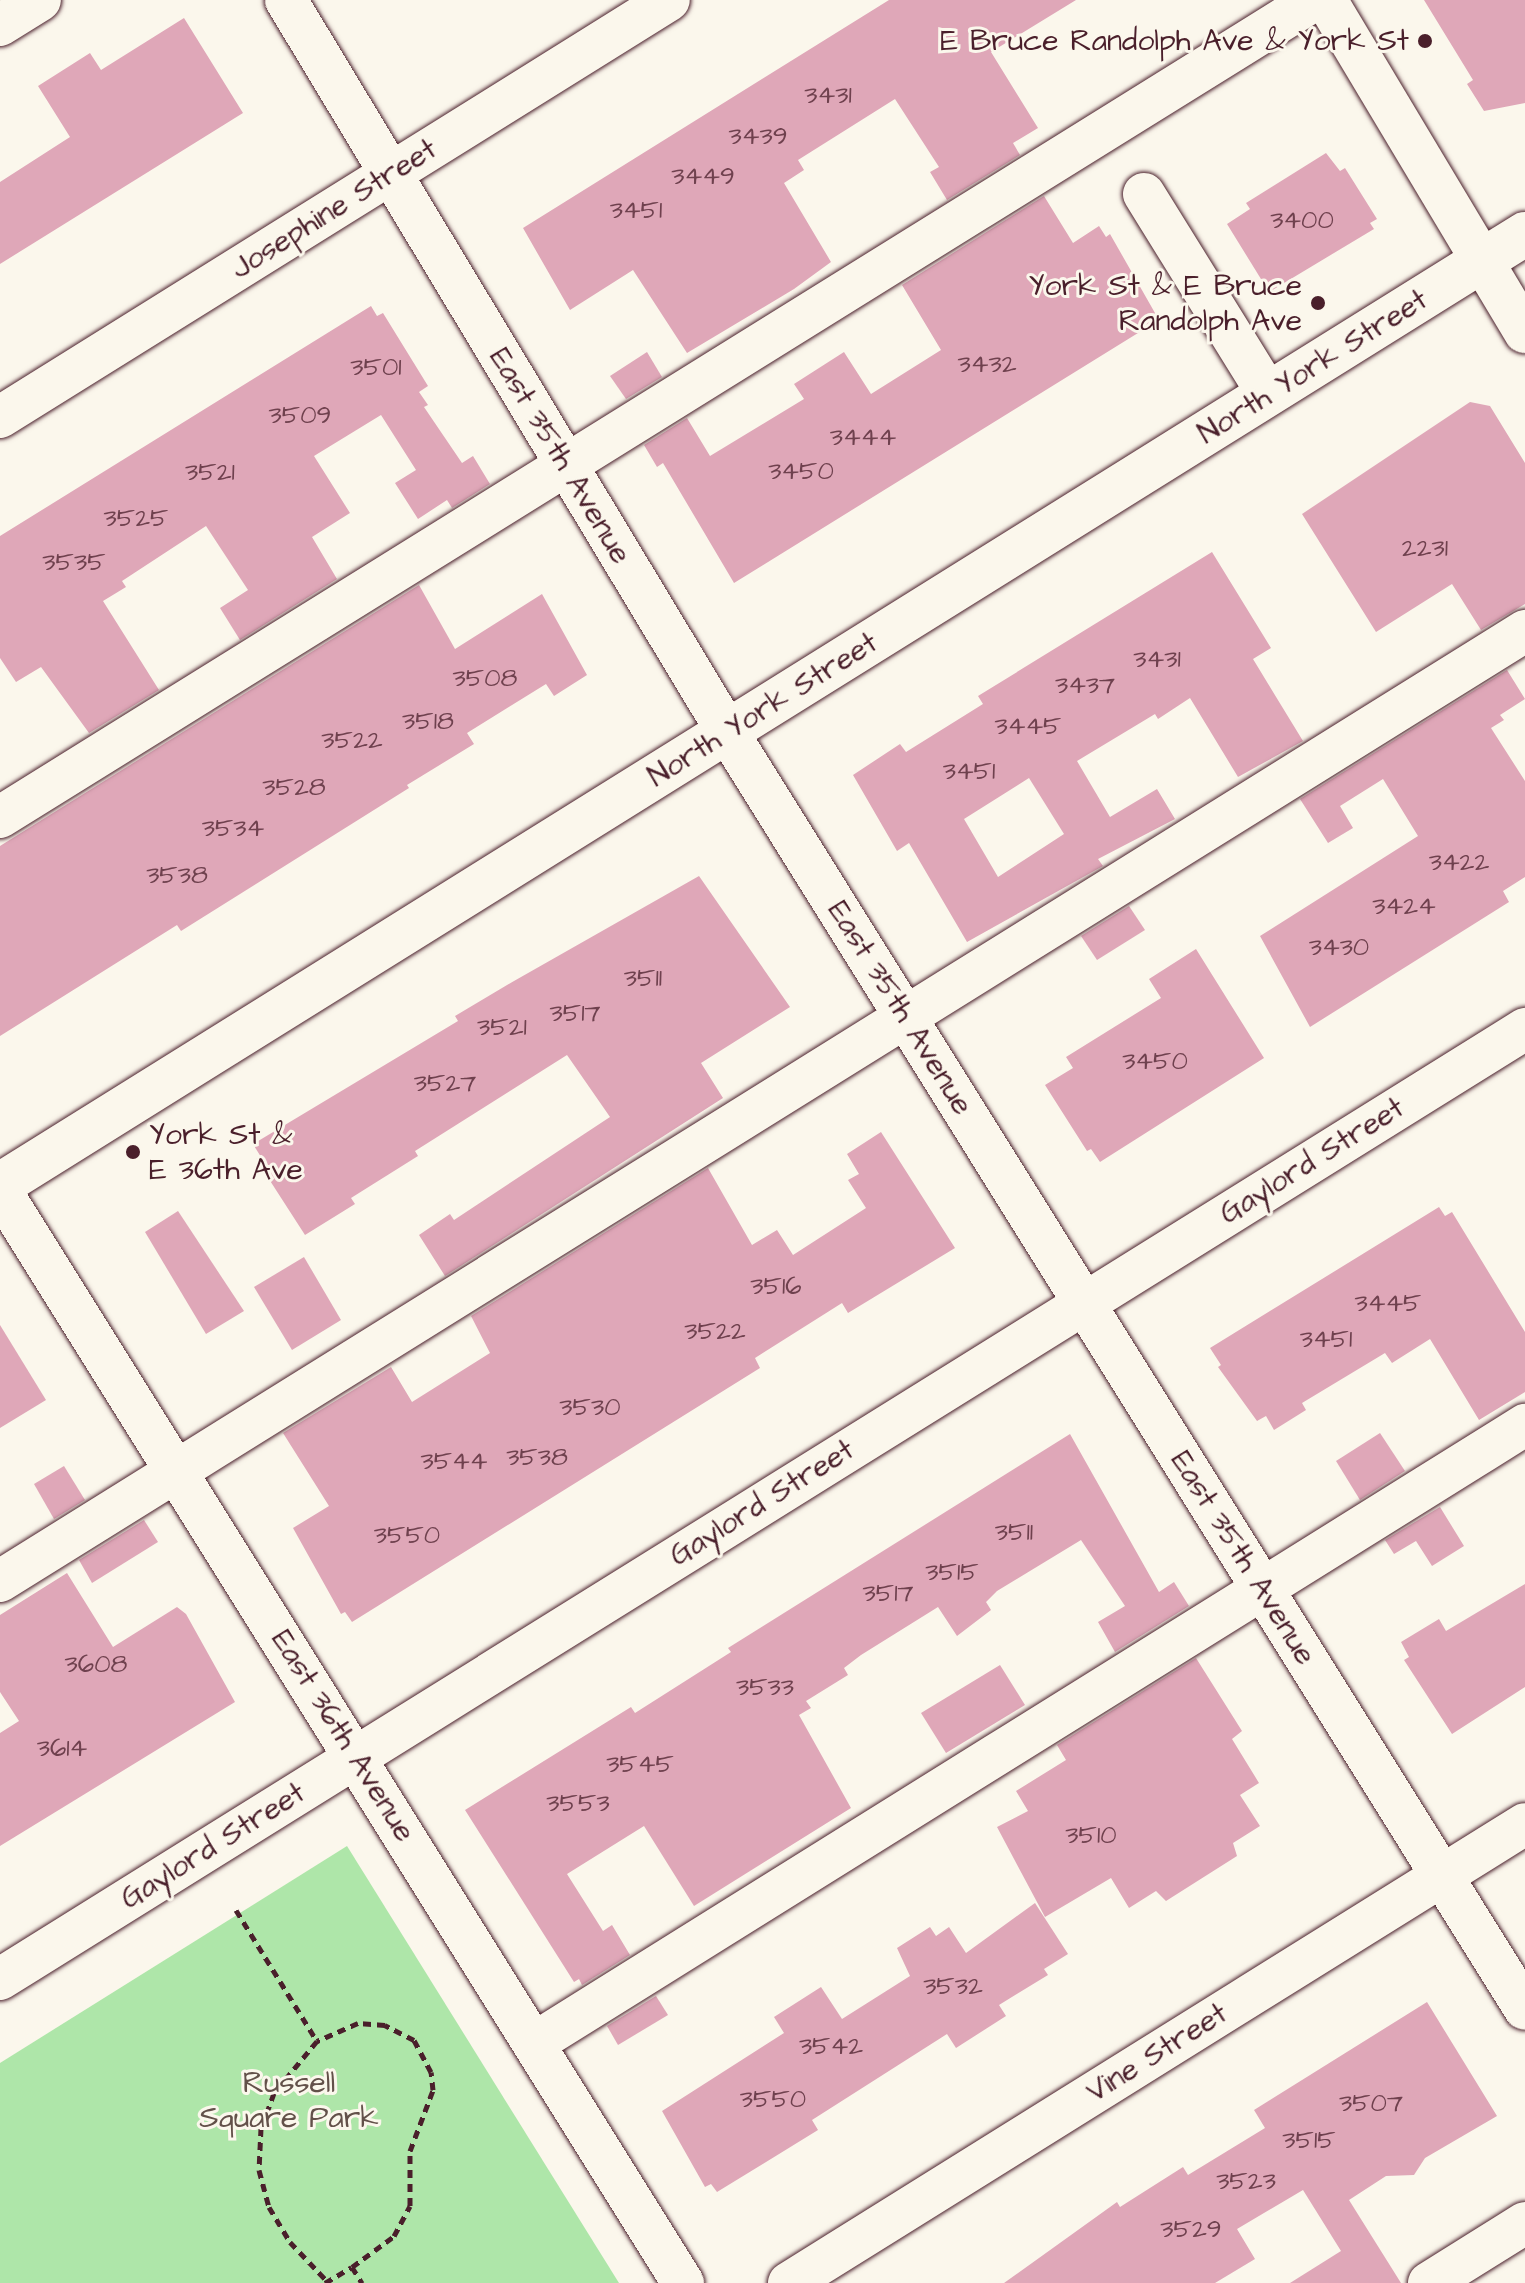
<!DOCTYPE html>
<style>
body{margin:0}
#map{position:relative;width:1525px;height:2283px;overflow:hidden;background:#fbf7ec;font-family:"Architects Daughter",sans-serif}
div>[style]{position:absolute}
.green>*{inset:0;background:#aee6a9}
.building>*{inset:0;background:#dfa7b8}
.path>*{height:5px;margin-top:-2.5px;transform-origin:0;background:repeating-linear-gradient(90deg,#4a1f2b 0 8px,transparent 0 14px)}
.roads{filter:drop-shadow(0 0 2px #4a1f2b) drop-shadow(0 0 2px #4a1f2b)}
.minor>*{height:42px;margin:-21px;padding:0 21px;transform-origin:21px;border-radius:21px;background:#fbf7ec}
.major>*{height:44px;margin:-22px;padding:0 22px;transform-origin:22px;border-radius:22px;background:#fbf7ec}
.dots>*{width:22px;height:22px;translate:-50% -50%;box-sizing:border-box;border:4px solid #fbf7ec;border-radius:50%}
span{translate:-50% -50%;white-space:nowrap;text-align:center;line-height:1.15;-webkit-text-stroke:6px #fbf7ec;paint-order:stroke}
.number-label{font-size:26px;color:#6f414e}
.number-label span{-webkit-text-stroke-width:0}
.poi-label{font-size:30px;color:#4a1f2b}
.right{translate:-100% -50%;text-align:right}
.left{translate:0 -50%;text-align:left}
.street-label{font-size:30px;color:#4a1f2b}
.park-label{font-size:30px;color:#63514a}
</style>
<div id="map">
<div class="green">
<div style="clip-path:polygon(347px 1846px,619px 2283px,0 2283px,0 2063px)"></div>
</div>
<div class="building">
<div style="clip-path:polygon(889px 0,1076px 0,991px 52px,1038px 128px,1013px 143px,1020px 155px,947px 200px,930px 172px,939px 167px,895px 99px,798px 160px,804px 170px,784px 183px,831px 262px,794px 289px,687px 353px,633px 270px,570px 310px,523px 228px)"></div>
<div style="clip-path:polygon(1424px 0,1525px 0,1525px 103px,1484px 111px,1467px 84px,1473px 80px)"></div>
<div style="clip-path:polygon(184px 18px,243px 113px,0 264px,0 182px,70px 137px,38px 86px,90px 53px,101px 70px)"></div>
<div style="clip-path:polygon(1326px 153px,1340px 171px,1345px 168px,1377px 219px,1370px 223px,1374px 229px,1269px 292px,1227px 224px,1250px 209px,1246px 203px)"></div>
<div style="clip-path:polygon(1044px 196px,1073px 243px,1099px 226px,1106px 237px,1110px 234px,1159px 320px,734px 583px,663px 463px,657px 467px,644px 445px,687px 418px,710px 456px,804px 399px,794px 384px,844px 352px,871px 394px,941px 350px,902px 285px)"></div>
<div style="clip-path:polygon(371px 306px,377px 316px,383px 313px,428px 386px,419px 392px,428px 405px,424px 407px,462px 463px,473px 456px,490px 484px,452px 508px,447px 500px,418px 519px,395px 483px,416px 470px,381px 415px,314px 456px,350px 513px,312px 537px,337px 579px,240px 640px,220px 608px,248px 590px,206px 526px,122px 581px,126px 587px,103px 601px,159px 690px,89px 733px,41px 667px,16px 682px,0 658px,0 536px)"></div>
<div style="clip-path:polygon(647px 352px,662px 377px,626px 399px,610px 376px)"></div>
<div style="clip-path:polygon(1470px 402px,1490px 406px,1525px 463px,1525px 604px,1481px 630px,1452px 584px,1376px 632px,1302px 514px)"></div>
<div style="clip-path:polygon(evenodd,1212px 552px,1271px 648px,1253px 659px,1303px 741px,1238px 777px,1190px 698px,1158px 719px,1155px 714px,1077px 761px,1110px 817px,1157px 789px,1175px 819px,1098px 859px,1103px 866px,967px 942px,909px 843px,897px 851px,853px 775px,900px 744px,906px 752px,983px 704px,978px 696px,1212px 552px,1029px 778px,1064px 834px,998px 877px,964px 819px,1029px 778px)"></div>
<div style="clip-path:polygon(419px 585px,455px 649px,542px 594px,587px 675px,554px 696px,546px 684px,467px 733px,474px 744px,407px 785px,409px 788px,181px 931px,177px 925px,0 1036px,0 846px)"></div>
<div style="clip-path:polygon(1507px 670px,1525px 699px,1500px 715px,1504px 720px,1491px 728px,1525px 781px,1525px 877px,1503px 891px,1509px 902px,1310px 1027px,1260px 936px,1418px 836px,1383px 779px,1340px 806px,1353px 828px,1328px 843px,1300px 799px)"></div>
<div style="clip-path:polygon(699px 876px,790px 1007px,701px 1063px,723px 1098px,445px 1276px,419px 1235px,450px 1214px,454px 1220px,610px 1117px,567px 1055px,415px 1151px,418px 1156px,351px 1198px,355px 1204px,305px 1235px,256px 1159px,261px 1157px,253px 1144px,458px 1021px,455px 1016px,514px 981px)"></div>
<div style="clip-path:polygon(1129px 906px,1145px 930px,1097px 960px,1081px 936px)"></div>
<div style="clip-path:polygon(1196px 949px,1264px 1058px,1100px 1162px,1091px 1149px,1087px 1151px,1045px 1085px,1073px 1068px,1066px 1057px,1161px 998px,1149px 979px)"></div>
<div style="clip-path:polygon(881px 1132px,955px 1248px,848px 1313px,842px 1303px,755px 1358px,760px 1368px,352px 1622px,345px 1612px,341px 1614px,293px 1528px,329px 1506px,283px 1433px,391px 1367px,412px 1402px,490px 1353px,471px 1316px,708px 1168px,752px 1245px,777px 1230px,793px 1255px,866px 1208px,848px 1180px,859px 1174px,847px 1154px)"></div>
<div style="clip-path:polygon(1439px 1207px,1445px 1216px,1452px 1212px,1525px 1332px,1525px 1392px,1479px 1420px,1430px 1339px,1392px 1363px,1385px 1353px,1302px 1403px,1306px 1410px,1274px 1430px,1266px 1416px,1257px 1421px,1218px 1367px,1221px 1365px,1210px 1348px)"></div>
<div style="clip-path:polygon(178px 1211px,244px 1311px,206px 1334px,145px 1232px)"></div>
<div style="clip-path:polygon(304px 1257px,341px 1320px,292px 1350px,254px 1287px)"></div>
<div style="clip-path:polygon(0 1325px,46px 1400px,0 1428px)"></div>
<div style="clip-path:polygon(1380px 1433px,1405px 1471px,1360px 1500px,1336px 1461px)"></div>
<div style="clip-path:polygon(1070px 1434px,1159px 1592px,1174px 1582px,1189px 1606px,1115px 1652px,1098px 1622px,1125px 1606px,1081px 1540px,997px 1591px,986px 1602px,991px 1610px,957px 1636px,938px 1607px,861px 1655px,844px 1668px,848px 1675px,806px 1701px,811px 1708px,799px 1715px,851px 1808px,694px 1906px,644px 1826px,567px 1874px,603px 1931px,612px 1925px,630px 1955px,582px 1985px,579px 1979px,574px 1982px,465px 1810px,631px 1707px,635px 1713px,731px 1652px,728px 1648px)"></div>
<div style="clip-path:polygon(64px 1466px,85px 1500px,54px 1519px,34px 1484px)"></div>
<div style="clip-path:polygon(1440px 1507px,1464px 1546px,1432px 1566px,1416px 1541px,1394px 1554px,1385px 1540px)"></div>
<div style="clip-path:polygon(144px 1520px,158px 1542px,92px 1583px,79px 1560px)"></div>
<div style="clip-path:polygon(67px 1573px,113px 1647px,177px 1607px,186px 1614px,235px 1702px,0 1846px,0 1733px,19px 1721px,0 1692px,0 1615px)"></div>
<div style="clip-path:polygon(1525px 1584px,1525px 1687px,1452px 1734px,1404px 1660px,1409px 1657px,1401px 1642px,1439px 1619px,1446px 1631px)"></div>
<div style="clip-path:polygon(1196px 1658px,1242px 1731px,1232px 1739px,1259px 1783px,1240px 1795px,1260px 1826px,1233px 1843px,1237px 1856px,1166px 1901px,1156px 1891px,1129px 1908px,1111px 1878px,1045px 1917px,997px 1827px,1028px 1811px,1016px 1791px,1066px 1760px,1057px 1745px)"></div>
<div style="clip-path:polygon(1000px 1665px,1025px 1705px,946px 1753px,921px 1713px)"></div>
<div style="clip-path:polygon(1035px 1903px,1068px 1954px,1044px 1969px,1048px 1975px,999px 2005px,1006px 2016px,956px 2048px,947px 2034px,812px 2120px,818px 2130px,717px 2192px,711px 2184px,705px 2187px,662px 2111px,784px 2033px,774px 2017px,821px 1987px,842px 2019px,910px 1976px,897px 1948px,930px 1927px,936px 1936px,949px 1927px,966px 1953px)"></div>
<div style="clip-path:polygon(656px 1996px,668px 2015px,618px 2045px,607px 2026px)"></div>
<div style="clip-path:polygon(1427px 2002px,1497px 2116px,1425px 2158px,1414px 2175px,1386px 2176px,1349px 2200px,1401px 2283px,1290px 2283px,1341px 2251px,1303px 2190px,1237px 2229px,1255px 2259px,1215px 2283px,1004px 2283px,1117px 2202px,1120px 2207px,1183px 2167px,1188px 2175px,1265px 2128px,1254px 2110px)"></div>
</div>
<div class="path">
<div style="left:236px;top:1910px;width:154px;rotate:58.3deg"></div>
<div style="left:352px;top:2267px;width:19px;rotate:58deg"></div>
<div style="left:325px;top:2283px;width:31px;rotate:-31deg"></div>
<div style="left:352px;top:2267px;width:52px;rotate:-36.4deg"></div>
<div style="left:394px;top:2236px;width:34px;rotate:-62deg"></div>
<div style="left:410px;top:2206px;width:55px;rotate:-90deg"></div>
<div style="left:410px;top:2151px;width:65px;rotate:-69.3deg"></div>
<div style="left:433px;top:2090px;width:18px;rotate:-96deg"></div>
<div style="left:431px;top:2072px;width:36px;rotate:-118deg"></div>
<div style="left:414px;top:2040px;width:33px;rotate:-153deg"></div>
<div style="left:385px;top:2025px;width:27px;rotate:-176deg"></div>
<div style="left:358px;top:2023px;width:45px;rotate:156.3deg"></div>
<div style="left:317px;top:2041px;width:67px;rotate:129.6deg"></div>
<div style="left:274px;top:2093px;width:37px;rotate:110deg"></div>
<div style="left:261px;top:2128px;width:42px;rotate:92.7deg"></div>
<div style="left:259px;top:2170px;width:38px;rotate:75deg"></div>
<div style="left:269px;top:2207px;width:41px;rotate:59deg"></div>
<div style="left:290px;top:2242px;width:55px;rotate:46.5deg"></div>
</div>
<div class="roads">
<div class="minor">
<div style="left:286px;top:0;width:856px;rotate:58.91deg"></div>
<div style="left:728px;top:733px;width:1504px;rotate:58.01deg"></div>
<div style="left:1326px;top:0;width:387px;rotate:59.1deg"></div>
<div style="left:0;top:25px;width:47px;rotate:-32deg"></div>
<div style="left:1144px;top:194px;width:235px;rotate:58.2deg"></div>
<div style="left:0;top:417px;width:788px;rotate:-31.94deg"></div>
<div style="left:0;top:817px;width:1547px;rotate:-31.87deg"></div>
<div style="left:0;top:1190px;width:1289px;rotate:58deg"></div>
<div style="left:0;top:1581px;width:1797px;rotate:-31.92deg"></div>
<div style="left:0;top:1979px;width:1797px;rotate:-31.92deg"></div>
<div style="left:536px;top:2042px;width:1166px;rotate:-31.96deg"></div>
<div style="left:789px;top:2283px;width:867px;rotate:-31.95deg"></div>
<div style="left:1429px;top:2283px;width:113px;rotate:-32deg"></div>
</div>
<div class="major">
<div style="left:0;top:1185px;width:1797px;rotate:-31.95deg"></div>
</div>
</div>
<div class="dots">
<div style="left:1425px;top:41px;background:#4a1f2b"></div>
<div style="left:1318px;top:303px;background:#4a1f2b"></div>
<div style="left:133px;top:1152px;background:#4a1f2b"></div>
</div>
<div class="number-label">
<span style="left:828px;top:96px">3431</span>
<span style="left:758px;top:137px">3439</span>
<span style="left:703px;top:177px">3449</span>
<span style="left:636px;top:211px">3451</span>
<span style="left:1302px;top:221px">3400</span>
<span style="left:987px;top:365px">3432</span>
<span style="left:376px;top:368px">3501</span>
<span style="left:300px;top:416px">3509</span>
<span style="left:863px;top:438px">3444</span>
<span style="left:801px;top:472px">3450</span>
<span style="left:210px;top:473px">3521</span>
<span style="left:136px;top:519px">3525</span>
<span style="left:1425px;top:549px">2231</span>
<span style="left:74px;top:563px">3535</span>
<span style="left:1157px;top:660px">3431</span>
<span style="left:485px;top:679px">3508</span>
<span style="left:1085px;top:686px">3437</span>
<span style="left:428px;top:722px">3518</span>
<span style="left:1028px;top:727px">3445</span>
<span style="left:352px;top:741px">3522</span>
<span style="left:969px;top:772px">3451</span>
<span style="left:294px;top:788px">3528</span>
<span style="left:233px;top:829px">3534</span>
<span style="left:1459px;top:863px">3422</span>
<span style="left:177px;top:876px">3538</span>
<span style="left:1404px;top:907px">3424</span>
<span style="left:1339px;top:948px">3430</span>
<span style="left:643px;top:979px">3511</span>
<span style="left:575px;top:1014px">3517</span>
<span style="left:502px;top:1028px">3521</span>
<span style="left:1155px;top:1062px">3450</span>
<span style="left:445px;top:1084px">3527</span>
<span style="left:776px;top:1287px">3516</span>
<span style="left:1388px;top:1304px">3445</span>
<span style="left:715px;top:1332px">3522</span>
<span style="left:1326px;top:1340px">3451</span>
<span style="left:590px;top:1408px">3530</span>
<span style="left:537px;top:1458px">3538</span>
<span style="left:454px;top:1462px">3544</span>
<span style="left:1014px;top:1533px">3511</span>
<span style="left:407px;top:1536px">3550</span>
<span style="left:952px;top:1573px">3515</span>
<span style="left:888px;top:1594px">3517</span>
<span style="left:96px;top:1665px">3608</span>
<span style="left:765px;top:1688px">3533</span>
<span style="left:62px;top:1749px">3614</span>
<span style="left:640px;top:1765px">3545</span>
<span style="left:578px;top:1804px">3553</span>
<span style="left:1091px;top:1836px">3510</span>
<span style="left:953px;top:1987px">3532</span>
<span style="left:831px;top:2047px">3542</span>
<span style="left:773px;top:2100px">3550</span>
<span style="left:1371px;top:2104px">3507</span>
<span style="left:1309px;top:2141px">3515</span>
<span style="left:1246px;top:2182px">3523</span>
<span style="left:1191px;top:2230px">3529</span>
</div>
<div class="poi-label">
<span class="right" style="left:1409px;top:41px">E Bruce Randolph Ave &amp; York St</span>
<span class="right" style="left:1302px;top:303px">York St &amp; E Bruce<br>Randolph Ave</span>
<span class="left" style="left:149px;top:1152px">York St &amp;<br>E 36th Ave</span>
</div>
<div class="street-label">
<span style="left:334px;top:209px;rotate:-32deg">Josephine Street</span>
<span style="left:1313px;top:367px;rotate:-32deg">North York Street</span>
<span style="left:560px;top:456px;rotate:59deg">East 35th Avenue</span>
<span style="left:763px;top:710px;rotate:-32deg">North York Street</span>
<span style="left:900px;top:1008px;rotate:58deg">East 35th Avenue</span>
<span style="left:1312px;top:1161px;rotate:-32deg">Gaylord Street</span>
<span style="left:762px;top:1503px;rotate:-32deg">Gaylord Street</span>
<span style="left:1243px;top:1558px;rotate:58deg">East 35th Avenue</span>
<span style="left:343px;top:1736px;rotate:58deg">East 36th Avenue</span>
<span style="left:213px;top:1846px;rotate:-32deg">Gaylord Street</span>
<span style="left:1157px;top:2053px;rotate:-32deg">Vine Street</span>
</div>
<div class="park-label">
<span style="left:289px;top:2100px">Russell<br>Square Park</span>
</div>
</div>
